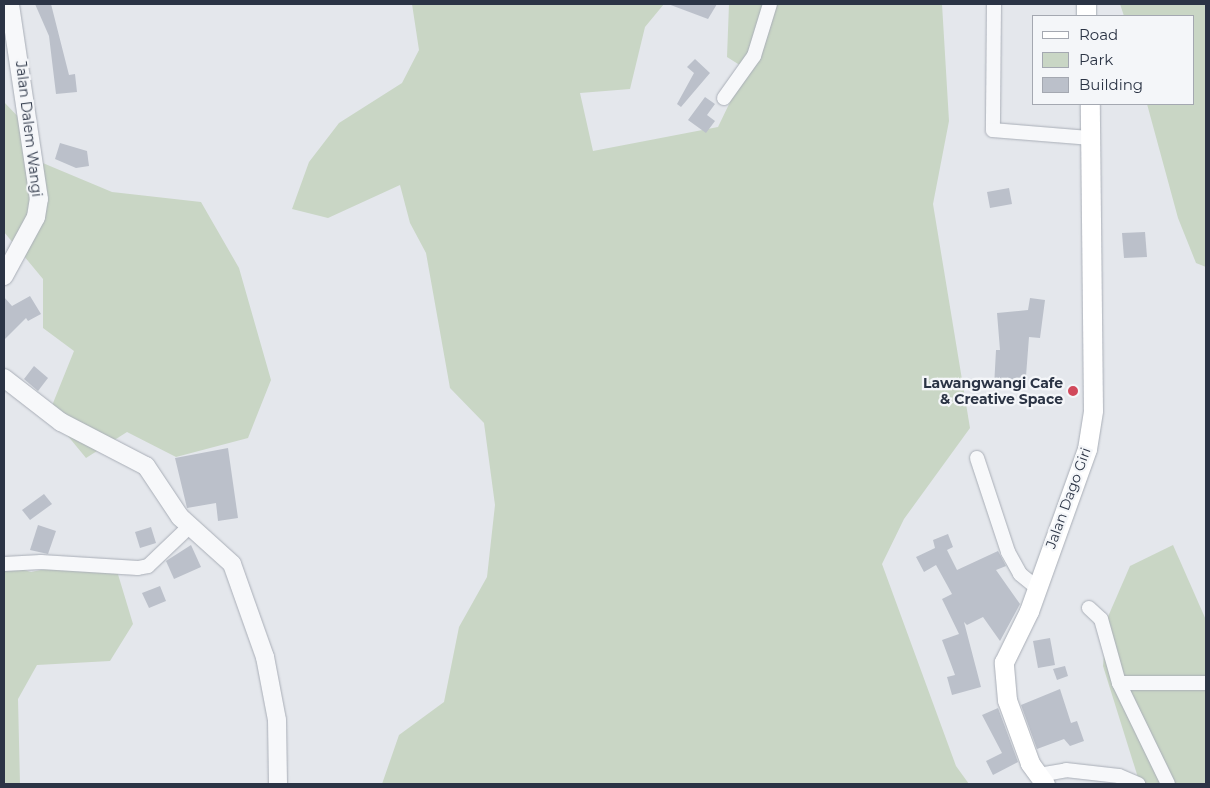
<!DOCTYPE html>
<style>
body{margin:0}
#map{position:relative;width:1210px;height:788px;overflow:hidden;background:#e4e7ec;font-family:Montserrat,sans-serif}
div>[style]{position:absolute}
.green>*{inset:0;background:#c9d6c5}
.building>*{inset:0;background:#bbc0ca}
.roads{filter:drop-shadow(0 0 1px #a9aeb7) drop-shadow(0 0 1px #a9aeb7)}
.minor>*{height:14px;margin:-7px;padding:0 7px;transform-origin:7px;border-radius:7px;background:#f7f8fa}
.tertiary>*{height:18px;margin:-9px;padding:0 9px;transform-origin:9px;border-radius:9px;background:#f7f8fa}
.secondary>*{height:19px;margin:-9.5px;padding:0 9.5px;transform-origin:9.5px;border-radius:9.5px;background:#fff}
.dots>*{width:14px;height:14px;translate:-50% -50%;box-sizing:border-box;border:2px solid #f4f6f9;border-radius:50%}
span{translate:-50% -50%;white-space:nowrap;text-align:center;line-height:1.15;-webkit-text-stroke:4.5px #f4f6f9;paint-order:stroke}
.street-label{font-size:14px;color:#2b3445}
.poi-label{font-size:14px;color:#2b3445;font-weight:700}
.right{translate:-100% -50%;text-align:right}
.frame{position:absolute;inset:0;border:5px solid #2b3445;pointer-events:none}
.legend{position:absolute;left:1032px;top:15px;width:162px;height:90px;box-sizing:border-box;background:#f4f6f9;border:1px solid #a4a8b1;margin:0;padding:6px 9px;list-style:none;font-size:15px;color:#2b3445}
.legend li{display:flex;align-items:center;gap:10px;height:25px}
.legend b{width:25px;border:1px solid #a4a8b1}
</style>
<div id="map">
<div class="green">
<div style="clip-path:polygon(412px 4px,664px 4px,645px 27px,630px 89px,580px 93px,593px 151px,718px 127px,746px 69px,727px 57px,729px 4px,942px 4px,949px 121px,933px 204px,970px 428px,904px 519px,882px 564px,956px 766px,969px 784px,382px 784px,399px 735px,444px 702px,459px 627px,487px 577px,495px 505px,484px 423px,450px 388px,426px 253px,410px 223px,400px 185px,328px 218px,292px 209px,309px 162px,339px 123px,402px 83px,419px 50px)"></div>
<div style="clip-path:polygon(1120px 4px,1206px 4px,1206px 267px,1196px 263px,1178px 218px,1147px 104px,1194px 104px,1194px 16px,1124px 16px)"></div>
<div style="clip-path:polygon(4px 102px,26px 125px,38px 161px,112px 192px,201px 202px,239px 268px,271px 380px,248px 438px,176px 457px,127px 432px,86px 458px,49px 413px,74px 351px,43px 328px,43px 279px,4px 232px)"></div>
<div style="clip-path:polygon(1173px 545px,1206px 620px,1206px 784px,1140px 784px,1103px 666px,1107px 619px,1130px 566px)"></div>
<div style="clip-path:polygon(74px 563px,117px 571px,133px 624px,110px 661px,37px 665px,18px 699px,20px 784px,4px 784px,4px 564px,31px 572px)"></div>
</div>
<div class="building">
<div style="clip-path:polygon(35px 4px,51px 4px,69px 75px,75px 74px,77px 92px,56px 94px,49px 36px)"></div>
<div style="clip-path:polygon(668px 4px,717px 4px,708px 19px)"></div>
<div style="clip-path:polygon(695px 59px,710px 73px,681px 107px,677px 104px,694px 73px,687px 67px)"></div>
<div style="clip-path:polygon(705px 97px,715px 104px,707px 115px,715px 121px,706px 133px,688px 120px)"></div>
<div style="clip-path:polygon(60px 143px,87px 151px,89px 166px,76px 168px,55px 159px)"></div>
<div style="clip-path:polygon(1009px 188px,1012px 204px,990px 208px,987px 192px)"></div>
<div style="clip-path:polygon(1145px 232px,1147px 257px,1124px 258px,1122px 233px)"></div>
<div style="clip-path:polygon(30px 296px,41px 314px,28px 321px,26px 318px,4px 340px,4px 297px,12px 306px)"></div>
<div style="clip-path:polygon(1030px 298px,1045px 300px,1040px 338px,1029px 337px,1025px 389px,994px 387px,996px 350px,1000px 350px,997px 313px,1028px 310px)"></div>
<div style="clip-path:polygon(34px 366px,48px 378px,38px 391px,24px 379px)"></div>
<div style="clip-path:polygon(228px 448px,238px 518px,218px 521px,216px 503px,187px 508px,175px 458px)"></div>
<div style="clip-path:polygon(44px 494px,52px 504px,30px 520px,22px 510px)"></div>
<div style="clip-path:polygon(38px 525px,56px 531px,48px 554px,30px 550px)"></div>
<div style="clip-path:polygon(151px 527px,156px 543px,140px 548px,135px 532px)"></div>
<div style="clip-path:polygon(948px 534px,953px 547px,947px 550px,957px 570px,998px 551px,1006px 566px,996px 570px,1020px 604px,1000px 641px,983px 617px,967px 625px,964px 622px,981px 687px,952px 695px,947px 677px,955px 675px,942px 640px,959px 634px,942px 599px,952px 594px,936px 565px,924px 572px,916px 557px,935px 548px,933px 540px)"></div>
<div style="clip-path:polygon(191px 545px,201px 567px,174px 579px,166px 561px)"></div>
<div style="clip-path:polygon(160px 586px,166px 601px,149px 608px,142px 593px)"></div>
<div style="clip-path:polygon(1050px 638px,1055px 665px,1038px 668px,1033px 641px)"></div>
<div style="clip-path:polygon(1065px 666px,1068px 676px,1057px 680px,1053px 669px)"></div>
<div style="clip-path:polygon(1060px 689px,1071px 723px,1077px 721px,1084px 741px,1070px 746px,1064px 739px,1037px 749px,1021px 705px)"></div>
<div style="clip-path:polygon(998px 708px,1018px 762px,993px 775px,986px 761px,1002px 753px,982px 715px)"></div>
</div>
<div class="roads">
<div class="minor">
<div style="left:994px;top:4px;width:126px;rotate:90.5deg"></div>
<div style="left:993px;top:130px;width:98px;rotate:4.7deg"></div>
<div style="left:724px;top:98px;width:52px;rotate:-54.5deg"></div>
<div style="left:754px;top:56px;width:54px;rotate:-72.9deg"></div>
<div style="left:977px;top:458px;width:99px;rotate:71.7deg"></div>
<div style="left:1008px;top:552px;width:25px;rotate:61deg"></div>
<div style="left:1020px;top:574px;width:21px;rotate:39deg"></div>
<div style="left:4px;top:564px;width:37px;rotate:-3deg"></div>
<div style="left:41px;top:562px;width:97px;rotate:3.5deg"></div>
<div style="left:138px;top:568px;width:10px;rotate:-11deg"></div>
<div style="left:148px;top:566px;width:57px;rotate:-43.6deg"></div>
<div style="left:1089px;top:608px;width:16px;rotate:43deg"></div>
<div style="left:1101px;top:619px;width:66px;rotate:74.3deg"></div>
<div style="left:1119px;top:683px;width:112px;rotate:64.1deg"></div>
<div style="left:1119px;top:683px;width:87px"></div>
<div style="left:1039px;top:775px;width:27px;rotate:-10deg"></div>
<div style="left:1066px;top:770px;width:53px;rotate:6.5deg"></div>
<div style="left:1119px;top:776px;width:21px;rotate:23deg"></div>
</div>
<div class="tertiary">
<div style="left:4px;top:276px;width:67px;rotate:-61.5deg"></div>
<div style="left:36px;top:217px;width:18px;rotate:-81deg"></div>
<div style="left:39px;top:199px;width:197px;rotate:-98.5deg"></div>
<div style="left:4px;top:378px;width:72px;rotate:37.7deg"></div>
<div style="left:61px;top:422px;width:96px;rotate:27.4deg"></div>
<div style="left:146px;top:466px;width:61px;rotate:56.3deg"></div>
<div style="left:180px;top:517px;width:70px;rotate:42.1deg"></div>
<div style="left:232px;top:564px;width:99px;rotate:70.5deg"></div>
<div style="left:265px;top:657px;width:64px;rotate:79.2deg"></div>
<div style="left:277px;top:720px;width:64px;rotate:89.1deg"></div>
</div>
<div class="secondary">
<div style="left:1086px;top:16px;width:12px;rotate:-90deg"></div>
<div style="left:1045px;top:784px;width:26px;rotate:-126deg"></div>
<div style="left:1030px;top:763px;width:67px;rotate:-110.1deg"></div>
<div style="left:1007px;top:700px;width:38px;rotate:-95deg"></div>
<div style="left:1004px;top:662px;width:57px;rotate:-63.9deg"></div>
<div style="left:1029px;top:611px;width:172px;rotate:-70.3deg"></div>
<div style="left:1087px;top:449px;width:39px;rotate:-81deg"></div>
<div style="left:1093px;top:410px;width:306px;rotate:-90.6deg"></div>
</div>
</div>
<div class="dots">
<div style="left:1073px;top:391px;background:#d1495b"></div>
</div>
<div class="street-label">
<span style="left:29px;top:129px;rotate:83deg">Jalan Dalem Wangi</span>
<span style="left:1068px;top:498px;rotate:-70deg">Jalan Dago Giri</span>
</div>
<div class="poi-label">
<span class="right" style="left:1063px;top:391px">Lawangwangi Cafe<br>&amp; Creative Space</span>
</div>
<div class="frame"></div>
<ul class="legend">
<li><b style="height:6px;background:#fff"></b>Road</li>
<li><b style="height:14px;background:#c9d6c5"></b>Park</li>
<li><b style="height:14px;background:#bbc0ca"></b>Building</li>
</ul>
</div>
